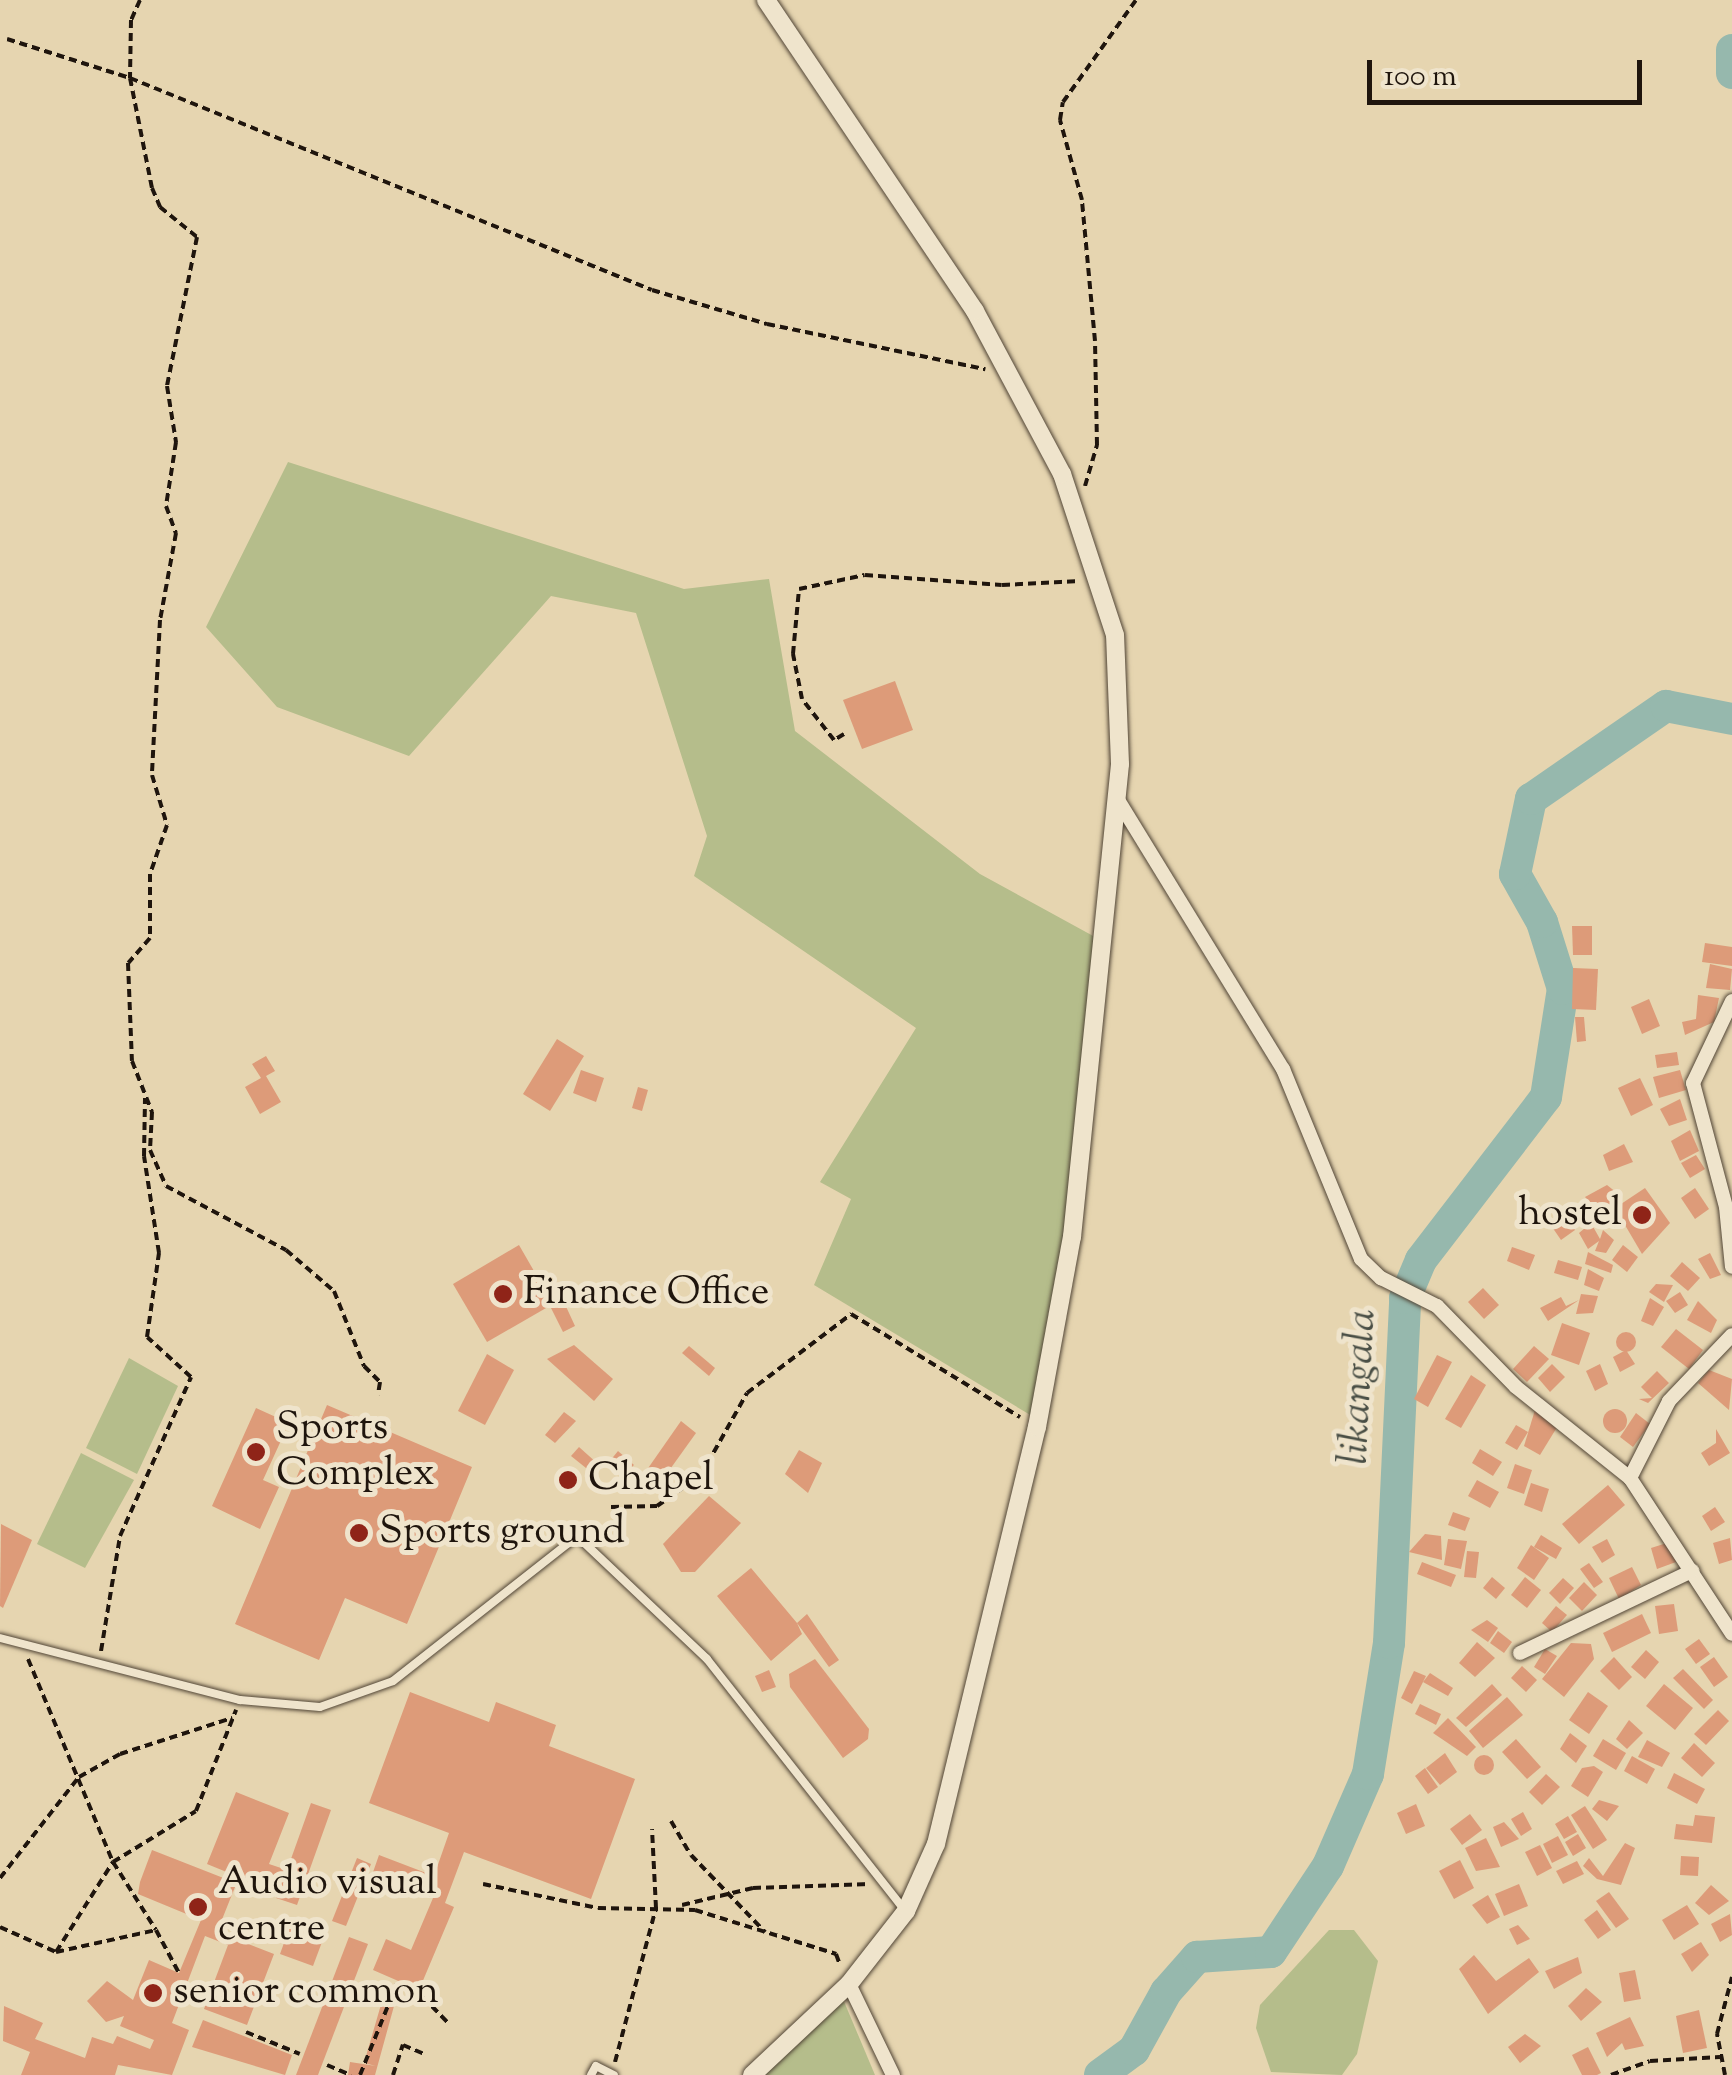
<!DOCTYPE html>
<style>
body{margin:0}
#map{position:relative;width:1732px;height:2075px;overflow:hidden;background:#e6d5b0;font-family:"Sorts Mill Goudy",serif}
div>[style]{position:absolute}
.green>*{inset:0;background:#b5bd8b}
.river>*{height:32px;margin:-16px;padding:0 16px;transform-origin:16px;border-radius:16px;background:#96b8ad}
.building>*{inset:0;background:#dd9b79}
.round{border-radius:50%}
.path>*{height:4px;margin-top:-2px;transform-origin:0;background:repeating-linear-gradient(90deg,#1f150d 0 8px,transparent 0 13px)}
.roads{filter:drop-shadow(0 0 2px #514536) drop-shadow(0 0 2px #514536)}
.service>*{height:8px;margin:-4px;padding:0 4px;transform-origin:4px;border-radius:4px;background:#efe4cc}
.minor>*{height:14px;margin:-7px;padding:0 7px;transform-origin:7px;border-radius:7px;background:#efe4cc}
.tertiary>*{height:18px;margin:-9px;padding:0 9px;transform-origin:9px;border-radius:9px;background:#efe4cc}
.dots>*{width:28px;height:28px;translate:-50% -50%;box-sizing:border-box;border:5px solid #efe4cc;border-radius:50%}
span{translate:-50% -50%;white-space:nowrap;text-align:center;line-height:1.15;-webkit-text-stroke:10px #efe4cc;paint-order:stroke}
.poi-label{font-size:40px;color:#1f150d}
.right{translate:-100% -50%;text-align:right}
.left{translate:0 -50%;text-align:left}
.water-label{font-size:42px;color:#494e45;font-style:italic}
.scale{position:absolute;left:1367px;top:60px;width:275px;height:45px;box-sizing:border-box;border:5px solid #1f150d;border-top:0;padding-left:12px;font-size:30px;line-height:35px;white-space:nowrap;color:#1f150d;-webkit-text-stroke:8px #efe4cc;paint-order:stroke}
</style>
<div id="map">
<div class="green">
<div style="clip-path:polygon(288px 462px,684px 589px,769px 579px,795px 731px,980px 874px,1095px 937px,1069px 1239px,1032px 1416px,814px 1285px,851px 1199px,820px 1182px,916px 1028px,694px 876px,707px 836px,636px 613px,551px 596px,409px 756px,277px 707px,206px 627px)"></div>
<div style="clip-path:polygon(129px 1358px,178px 1386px,137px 1474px,86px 1448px)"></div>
<div style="clip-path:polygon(81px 1453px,134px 1480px,85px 1568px,37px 1544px)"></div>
<div style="clip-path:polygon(1329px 1930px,1354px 1930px,1378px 1961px,1357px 2054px,1342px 2075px,1271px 2072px,1256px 2028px,1260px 2005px)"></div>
<div style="clip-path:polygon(840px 1992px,875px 2075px,753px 2075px)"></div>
</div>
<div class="river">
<div style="left:1732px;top:50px;width:23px;rotate:90deg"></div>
<div style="left:1100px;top:2075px;width:42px;rotate:-36.3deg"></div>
<div style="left:1134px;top:2050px;width:66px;rotate:-61.1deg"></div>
<div style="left:1166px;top:1992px;width:47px;rotate:-48.5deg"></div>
<div style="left:1197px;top:1957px;width:74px;rotate:-3.9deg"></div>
<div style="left:1271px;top:1952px;width:103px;rotate:-56.5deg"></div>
<div style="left:1328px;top:1866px;width:100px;rotate:-66.5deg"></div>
<div style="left:1368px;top:1774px;width:133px;rotate:-80.9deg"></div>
<div style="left:1389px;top:1643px;width:345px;rotate:-87.3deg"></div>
<div style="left:1405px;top:1298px;width:41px;rotate:-67.2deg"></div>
<div style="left:1421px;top:1260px;width:205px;rotate:-52.5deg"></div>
<div style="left:1546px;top:1097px;width:109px;rotate:-81.1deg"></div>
<div style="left:1563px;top:989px;width:70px;rotate:-107.4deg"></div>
<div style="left:1542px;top:922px;width:55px;rotate:-119.4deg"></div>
<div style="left:1515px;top:874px;width:77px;rotate:-78deg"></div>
<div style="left:1531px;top:799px;width:164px;rotate:-34.6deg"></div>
<div style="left:1666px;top:706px;width:67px;rotate:11.1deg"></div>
</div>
<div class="building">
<div style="clip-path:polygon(895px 681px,913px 730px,862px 749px,843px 700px)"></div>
<div style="clip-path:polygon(1572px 926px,1592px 926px,1592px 955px,1573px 955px)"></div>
<div style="clip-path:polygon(1705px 943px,1732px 947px,1732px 966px,1702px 962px)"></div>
<div style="clip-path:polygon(1710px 964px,1732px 969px,1730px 990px,1706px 988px)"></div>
<div style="clip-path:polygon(1573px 968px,1598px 969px,1596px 1010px,1572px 1009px)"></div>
<div style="clip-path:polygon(1698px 995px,1719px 998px,1714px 1022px,1685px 1035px,1682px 1022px,1696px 1019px)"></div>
<div style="clip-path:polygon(1649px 999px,1660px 1026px,1642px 1034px,1631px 1007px)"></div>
<div style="clip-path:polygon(1575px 1017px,1584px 1017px,1586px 1041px,1577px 1042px)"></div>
<div style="clip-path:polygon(557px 1039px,584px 1056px,550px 1111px,523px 1094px)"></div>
<div style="clip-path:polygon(1677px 1052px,1679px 1065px,1657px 1068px,1655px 1055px)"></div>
<div style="clip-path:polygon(266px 1056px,275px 1071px,266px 1076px,281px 1102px,260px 1114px,245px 1087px,261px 1078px,252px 1064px)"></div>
<div style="clip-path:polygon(581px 1070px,604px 1078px,596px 1102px,573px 1093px)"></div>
<div style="clip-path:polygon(1680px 1070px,1686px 1090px,1659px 1098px,1653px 1077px)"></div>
<div style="clip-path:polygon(1640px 1078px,1653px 1105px,1631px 1116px,1618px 1088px)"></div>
<div style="clip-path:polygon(638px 1087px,648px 1090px,642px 1111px,632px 1108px)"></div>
<div style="clip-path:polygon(1680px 1099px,1687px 1120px,1669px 1126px,1660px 1109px)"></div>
<div style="clip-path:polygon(1690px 1130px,1699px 1151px,1680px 1161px,1671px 1141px)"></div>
<div style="clip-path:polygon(1624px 1144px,1633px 1162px,1609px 1171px,1603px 1155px)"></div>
<div style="clip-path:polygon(1696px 1155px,1705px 1169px,1690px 1178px,1681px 1163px)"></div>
<div style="clip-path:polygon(1607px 1185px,1622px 1197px,1602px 1216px,1585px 1197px)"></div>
<div style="clip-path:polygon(1645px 1188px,1670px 1223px,1642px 1254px,1615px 1208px)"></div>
<div style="clip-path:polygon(1695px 1188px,1709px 1209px,1695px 1219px,1681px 1198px)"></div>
<div style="clip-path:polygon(1565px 1214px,1575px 1230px,1561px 1240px,1550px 1224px)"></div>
<div style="clip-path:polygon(1591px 1223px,1600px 1239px,1603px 1230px,1614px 1240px,1606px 1253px,1595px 1251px,1599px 1241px,1588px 1249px,1579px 1233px)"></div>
<div style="clip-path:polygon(519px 1245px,553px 1304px,487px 1342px,453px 1284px)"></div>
<div style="clip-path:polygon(1623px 1245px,1638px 1257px,1627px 1272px,1612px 1260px)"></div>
<div style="clip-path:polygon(1512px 1247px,1535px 1255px,1529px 1270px,1507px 1261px)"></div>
<div style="clip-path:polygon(1588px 1252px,1613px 1265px,1611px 1273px,1585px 1264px)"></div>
<div style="clip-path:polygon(1710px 1253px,1721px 1275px,1710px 1279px,1698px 1259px)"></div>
<div style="clip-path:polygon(1558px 1260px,1582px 1267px,1578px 1280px,1554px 1273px)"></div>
<div style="clip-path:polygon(1682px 1262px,1700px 1278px,1688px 1291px,1670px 1276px)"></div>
<div style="clip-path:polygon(1588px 1269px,1604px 1278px,1599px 1291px,1584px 1285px)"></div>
<div style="clip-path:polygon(1656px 1284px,1673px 1285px,1664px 1302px,1649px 1292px)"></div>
<div style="clip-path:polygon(1483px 1288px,1499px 1305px,1484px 1319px,1468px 1302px)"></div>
<div style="clip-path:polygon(1680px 1292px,1688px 1305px,1675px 1313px,1666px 1301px)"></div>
<div style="clip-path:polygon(1581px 1294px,1598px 1296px,1593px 1313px,1576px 1314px)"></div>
<div style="clip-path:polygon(1561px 1297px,1566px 1306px,1579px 1300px,1548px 1321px,1540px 1308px)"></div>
<div style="clip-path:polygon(1650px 1298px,1664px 1307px,1653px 1326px,1641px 1321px)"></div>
<div style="clip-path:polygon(563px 1300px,575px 1326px,563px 1332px,550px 1306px)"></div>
<div style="clip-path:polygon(1698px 1301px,1717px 1320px,1711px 1333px,1687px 1320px)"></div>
<div style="clip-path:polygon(1562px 1323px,1590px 1333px,1579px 1365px,1551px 1355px)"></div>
<div style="clip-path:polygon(1676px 1329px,1703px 1350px,1689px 1369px,1661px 1347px)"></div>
<div class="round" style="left:1616px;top:1332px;width:20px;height:20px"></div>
<div style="clip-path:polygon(574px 1345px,613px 1379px,594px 1401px,547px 1359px)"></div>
<div style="clip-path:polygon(689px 1346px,715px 1368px,709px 1376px,682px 1353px)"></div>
<div style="clip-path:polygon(1534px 1346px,1549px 1359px,1527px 1382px,1513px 1369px)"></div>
<div style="clip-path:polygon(1626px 1350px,1635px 1364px,1620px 1372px,1613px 1357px)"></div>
<div style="clip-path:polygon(487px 1354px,514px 1370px,485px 1425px,458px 1411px)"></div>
<div style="clip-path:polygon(1437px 1355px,1452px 1362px,1428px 1407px,1414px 1399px)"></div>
<div style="clip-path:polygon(1552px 1364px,1565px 1377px,1550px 1392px,1538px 1378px)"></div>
<div style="clip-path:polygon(1600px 1364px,1608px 1384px,1595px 1391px,1586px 1371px)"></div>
<div style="clip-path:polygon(1709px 1370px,1732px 1379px,1729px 1410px,1698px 1383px)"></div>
<div style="clip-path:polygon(1657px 1371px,1669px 1383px,1648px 1403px,1639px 1399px,1652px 1398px,1641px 1387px)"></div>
<div style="clip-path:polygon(1471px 1375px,1486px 1385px,1461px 1428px,1445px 1419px)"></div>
<div style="clip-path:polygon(327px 1405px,472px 1467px,407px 1624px,345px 1598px,319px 1660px,235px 1624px)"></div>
<div style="clip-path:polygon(256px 1408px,289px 1423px,263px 1480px,279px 1487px,260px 1529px,212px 1506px)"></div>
<div class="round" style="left:1603px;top:1409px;width:24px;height:24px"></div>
<div style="clip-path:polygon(1535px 1410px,1559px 1424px,1540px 1455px,1524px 1446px)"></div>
<div style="clip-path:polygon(564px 1412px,576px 1421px,555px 1443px,545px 1435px)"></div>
<div style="clip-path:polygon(1636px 1413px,1650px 1424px,1633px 1447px,1620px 1437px)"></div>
<div style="clip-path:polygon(681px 1421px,696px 1433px,658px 1486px,644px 1474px)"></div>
<div style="clip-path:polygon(1516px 1425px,1528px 1432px,1517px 1450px,1505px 1443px)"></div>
<div style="clip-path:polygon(1716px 1429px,1730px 1453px,1709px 1466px,1701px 1453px,1716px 1443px)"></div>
<div style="clip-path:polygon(579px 1447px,598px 1464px,591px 1472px,571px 1456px)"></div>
<div style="clip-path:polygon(1480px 1449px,1502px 1462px,1493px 1476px,1472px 1463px)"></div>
<div style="clip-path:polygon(799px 1450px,822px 1463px,808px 1493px,785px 1474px)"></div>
<div style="clip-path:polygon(618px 1451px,634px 1465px,623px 1475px,609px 1462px)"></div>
<div style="clip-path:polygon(1515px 1464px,1532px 1470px,1524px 1494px,1507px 1488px)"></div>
<div class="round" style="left:556px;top:1467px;width:24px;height:24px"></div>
<div style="clip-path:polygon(1477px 1480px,1499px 1492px,1490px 1508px,1468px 1496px)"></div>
<div style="clip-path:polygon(1531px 1483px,1549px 1489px,1542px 1512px,1524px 1505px)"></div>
<div style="clip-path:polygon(1608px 1485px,1625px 1505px,1579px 1544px,1562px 1524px)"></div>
<div style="clip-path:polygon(709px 1496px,741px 1523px,695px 1572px,681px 1572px,663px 1544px)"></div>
<div style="clip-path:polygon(1715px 1507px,1725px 1522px,1711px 1531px,1702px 1516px)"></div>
<div style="clip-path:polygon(1453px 1512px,1470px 1518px,1465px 1531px,1448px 1525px)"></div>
<div style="clip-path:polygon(1px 1524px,32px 1540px,3px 1608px,0 1606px)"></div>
<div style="clip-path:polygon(1425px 1534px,1441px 1536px,1442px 1560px,1409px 1552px)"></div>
<div style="clip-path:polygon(1541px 1535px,1562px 1548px,1556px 1559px,1534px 1547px)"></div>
<div style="clip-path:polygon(1730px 1538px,1732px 1560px,1719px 1564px,1713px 1543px)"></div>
<div style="clip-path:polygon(1448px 1539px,1467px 1541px,1461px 1569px,1444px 1565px)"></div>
<div style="clip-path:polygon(1607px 1539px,1615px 1555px,1602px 1563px,1592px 1547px)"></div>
<div style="clip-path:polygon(1670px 1542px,1676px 1562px,1657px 1569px,1651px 1548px)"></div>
<div style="clip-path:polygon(1531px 1545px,1549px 1558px,1534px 1580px,1517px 1568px)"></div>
<div style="clip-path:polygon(1467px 1551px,1479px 1552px,1476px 1578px,1464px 1577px)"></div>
<div style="clip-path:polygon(1422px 1562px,1456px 1575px,1451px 1587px,1417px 1574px)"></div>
<div style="clip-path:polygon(1589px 1563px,1603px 1582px,1594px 1588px,1580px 1569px)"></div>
<div style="clip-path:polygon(1632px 1567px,1641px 1585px,1619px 1599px,1609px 1578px)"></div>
<div style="clip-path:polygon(751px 1568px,797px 1623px,807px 1614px,839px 1660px,829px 1667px,797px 1623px,802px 1634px,771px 1661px,717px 1596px)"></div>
<div style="clip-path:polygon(1492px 1577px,1505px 1588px,1496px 1599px,1483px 1588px)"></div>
<div style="clip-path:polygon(1525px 1577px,1541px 1590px,1527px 1608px,1511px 1595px)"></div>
<div style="clip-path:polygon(1563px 1578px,1574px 1588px,1560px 1604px,1549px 1593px)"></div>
<div style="clip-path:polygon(1584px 1582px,1597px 1595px,1582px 1611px,1569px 1598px)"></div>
<div style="clip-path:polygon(1674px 1604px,1678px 1631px,1659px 1634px,1655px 1606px)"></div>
<div style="clip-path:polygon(1556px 1606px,1567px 1615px,1552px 1632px,1542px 1623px)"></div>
<div style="clip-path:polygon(1642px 1614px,1651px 1633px,1612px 1652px,1603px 1633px)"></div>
<div style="clip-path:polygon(1487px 1620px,1498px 1628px,1488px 1642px,1471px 1630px)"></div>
<div style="clip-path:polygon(1498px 1631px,1512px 1642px,1504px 1653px,1490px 1643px)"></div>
<div style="clip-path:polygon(1699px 1639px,1710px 1654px,1696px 1664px,1685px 1649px)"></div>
<div style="clip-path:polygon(1477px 1642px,1495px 1658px,1475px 1677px,1459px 1663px)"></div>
<div style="clip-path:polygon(1571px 1643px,1591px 1644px,1594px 1659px,1564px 1697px,1542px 1679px)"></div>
<div style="clip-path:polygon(1545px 1649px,1557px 1656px,1545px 1674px,1534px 1667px)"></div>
<div style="clip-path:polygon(1646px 1650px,1659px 1662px,1645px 1679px,1631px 1667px)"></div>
<div style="clip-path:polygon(1614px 1657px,1632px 1677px,1619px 1690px,1600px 1671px)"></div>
<div style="clip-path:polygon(1714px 1657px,1728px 1677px,1714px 1687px,1700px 1667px)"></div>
<div style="clip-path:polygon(815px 1659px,869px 1729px,868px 1739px,843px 1758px,790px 1687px,789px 1674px)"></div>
<div style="clip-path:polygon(1522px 1666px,1537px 1680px,1526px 1692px,1511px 1678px)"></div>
<div style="clip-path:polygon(1683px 1669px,1713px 1700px,1704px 1709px,1673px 1678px)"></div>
<div style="clip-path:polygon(769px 1670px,776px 1687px,762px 1692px,755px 1676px)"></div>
<div style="clip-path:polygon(1414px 1671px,1426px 1676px,1412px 1704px,1401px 1698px)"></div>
<div style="clip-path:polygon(1430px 1673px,1453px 1688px,1448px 1696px,1423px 1682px)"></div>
<div style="clip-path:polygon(1492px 1684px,1502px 1695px,1466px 1727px,1456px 1718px)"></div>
<div style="clip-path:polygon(1664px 1684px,1693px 1708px,1675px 1730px,1646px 1706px)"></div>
<div style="clip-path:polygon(410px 1692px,489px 1722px,496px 1702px,556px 1725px,549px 1746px,635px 1779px,591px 1899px,464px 1852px,445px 1903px,454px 1907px,419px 1990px,373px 1970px,386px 1939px,411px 1950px,433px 1898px,372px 1875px,379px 1855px,434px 1876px,449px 1833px,369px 1803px)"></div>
<div style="clip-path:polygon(1588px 1692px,1608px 1706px,1589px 1734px,1569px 1720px)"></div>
<div style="clip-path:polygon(1507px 1697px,1523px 1715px,1483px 1748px,1469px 1731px)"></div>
<div style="clip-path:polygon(1420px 1704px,1441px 1714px,1436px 1725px,1415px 1714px)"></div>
<div style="clip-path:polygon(1718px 1710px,1729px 1721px,1706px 1745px,1694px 1734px)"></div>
<div style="clip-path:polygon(1448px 1718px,1476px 1747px,1467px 1756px,1433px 1733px)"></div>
<div style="clip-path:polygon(1629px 1720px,1643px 1733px,1627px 1749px,1616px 1739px)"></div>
<div style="clip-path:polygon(1570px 1733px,1587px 1746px,1576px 1763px,1560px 1749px)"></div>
<div style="clip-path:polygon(1516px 1739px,1541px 1767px,1527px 1779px,1502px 1752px)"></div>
<div style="clip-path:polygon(1603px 1739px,1626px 1753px,1616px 1770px,1593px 1756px)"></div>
<div style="clip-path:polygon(1647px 1740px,1670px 1753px,1662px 1767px,1638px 1757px)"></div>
<div style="clip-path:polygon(1694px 1743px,1715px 1763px,1702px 1777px,1681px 1758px)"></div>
<div style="clip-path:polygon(1445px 1753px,1457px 1772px,1440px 1785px,1426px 1768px)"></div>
<div class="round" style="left:1474px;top:1755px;width:20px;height:20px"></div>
<div style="clip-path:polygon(1632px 1756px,1655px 1769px,1647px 1784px,1624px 1771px)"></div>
<div style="clip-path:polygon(1594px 1766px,1603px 1772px,1588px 1797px,1571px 1786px,1582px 1768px)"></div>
<div style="clip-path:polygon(1425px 1768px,1438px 1787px,1428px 1794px,1415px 1776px)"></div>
<div style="clip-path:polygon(1674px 1773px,1705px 1789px,1697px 1804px,1667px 1788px)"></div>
<div style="clip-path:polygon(1546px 1774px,1560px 1787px,1542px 1805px,1529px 1792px)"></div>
<div style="clip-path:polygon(236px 1792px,289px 1813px,269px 1864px,287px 1870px,311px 1803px,331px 1810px,297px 1905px,276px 1898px,280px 1888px,239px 1877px,217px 1932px,274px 1954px,247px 2025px,204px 2009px,228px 1945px,205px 1936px,172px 2023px,189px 2030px,172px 2075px,118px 2065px,115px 2075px,21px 2075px,30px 2052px,3px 2041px,4px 2006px,43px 2023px,35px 2039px,85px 2058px,92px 2037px,113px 2044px,117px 2036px,150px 2049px,154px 2040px,120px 2026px,124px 2016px,106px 2022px,87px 2001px,107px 1981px,133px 2000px,149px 1960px,179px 1973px,201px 1920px,138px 1894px,140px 1882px,152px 1850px,226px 1879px,229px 1873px,207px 1864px)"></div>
<div style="clip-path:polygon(1599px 1800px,1619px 1806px,1607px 1821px,1592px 1809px)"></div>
<div style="clip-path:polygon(1416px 1804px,1425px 1826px,1406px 1834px,1397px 1813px)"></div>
<div style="clip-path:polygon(1585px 1806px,1607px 1840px,1593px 1849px,1571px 1815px)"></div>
<div style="clip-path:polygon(1523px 1812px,1532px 1829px,1521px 1836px,1511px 1819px)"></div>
<div style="clip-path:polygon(1470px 1814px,1482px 1830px,1462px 1845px,1450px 1829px)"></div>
<div style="clip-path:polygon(1695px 1815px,1715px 1817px,1712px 1843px,1674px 1839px,1676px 1824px,1693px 1826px)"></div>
<div style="clip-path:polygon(1568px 1816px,1577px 1832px,1564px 1839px,1555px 1824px)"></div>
<div style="clip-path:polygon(1504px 1822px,1519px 1839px,1501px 1847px,1493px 1827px)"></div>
<div style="clip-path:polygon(1578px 1834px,1586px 1848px,1573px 1856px,1565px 1842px)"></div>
<div style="clip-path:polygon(1558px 1836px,1568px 1855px,1552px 1863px,1543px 1844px)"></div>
<div style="clip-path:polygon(1486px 1838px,1500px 1867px,1476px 1871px,1465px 1848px)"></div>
<div style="clip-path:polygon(1625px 1843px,1635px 1848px,1621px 1885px,1597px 1879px,1583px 1866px,1589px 1858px,1603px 1876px)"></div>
<div style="clip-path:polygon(1540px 1845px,1552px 1868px,1537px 1876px,1525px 1852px)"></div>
<div style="clip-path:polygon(1681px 1856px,1699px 1857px,1698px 1876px,1680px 1875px)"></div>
<div style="clip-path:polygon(357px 1858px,371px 1864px,346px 1926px,332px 1921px)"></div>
<div style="clip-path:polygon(1460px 1860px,1474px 1888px,1454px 1899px,1439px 1871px)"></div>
<div style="clip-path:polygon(1577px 1861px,1584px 1874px,1563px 1884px,1556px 1871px)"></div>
<div style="clip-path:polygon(1519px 1884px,1528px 1906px,1504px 1916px,1495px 1894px)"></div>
<div style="clip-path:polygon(1711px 1885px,1729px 1901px,1709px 1915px,1695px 1903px)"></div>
<div style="clip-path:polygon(1609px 1892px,1629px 1919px,1616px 1928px,1596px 1901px)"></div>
<div style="clip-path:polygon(1488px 1895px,1500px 1917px,1487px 1924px,1472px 1905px)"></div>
<div style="clip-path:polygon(1687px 1905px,1699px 1924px,1674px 1940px,1662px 1920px)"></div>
<div style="clip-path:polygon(1597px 1910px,1611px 1930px,1598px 1939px,1584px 1920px)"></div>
<div style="clip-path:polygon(1730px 1914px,1732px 1935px,1720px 1942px,1711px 1924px)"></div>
<div style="clip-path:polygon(292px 1921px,325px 1934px,313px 1966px,280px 1954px)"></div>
<div style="clip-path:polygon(1518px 1925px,1530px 1939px,1517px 1945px,1509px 1929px)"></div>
<div style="clip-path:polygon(349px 1937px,368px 1944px,318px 2075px,296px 2075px)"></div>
<div style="clip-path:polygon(1701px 1942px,1709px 1955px,1692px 1972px,1681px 1954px)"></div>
<div style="clip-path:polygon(1474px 1955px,1496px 1981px,1529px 1958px,1539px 1972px,1488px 2014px,1459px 1969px)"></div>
<div style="clip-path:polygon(1578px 1957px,1582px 1973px,1554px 1989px,1545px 1971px)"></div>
<div style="clip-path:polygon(1635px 1970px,1641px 1999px,1624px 2002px,1619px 1973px)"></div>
<div style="clip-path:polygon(387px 1984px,399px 1988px,375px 2075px,348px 2075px,350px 2062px,376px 2066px,364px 2063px)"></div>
<div style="clip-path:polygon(1586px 1988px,1602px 2002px,1581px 2021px,1568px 2006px)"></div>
<div style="clip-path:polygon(1699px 2010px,1707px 2048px,1683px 2053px,1676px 2016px)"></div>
<div style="clip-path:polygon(1630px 2017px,1644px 2046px,1625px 2050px,1622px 2043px,1607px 2057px,1596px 2033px)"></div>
<div style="clip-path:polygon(203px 2020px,292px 2055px,285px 2075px,192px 2047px)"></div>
<div style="clip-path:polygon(1525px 2034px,1541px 2046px,1520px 2063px,1508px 2047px)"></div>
<div style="clip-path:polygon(1588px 2047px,1601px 2073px,1597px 2075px,1582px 2075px,1572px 2055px)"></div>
</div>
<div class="path">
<div style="left:140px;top:0;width:22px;rotate:114deg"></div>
<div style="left:131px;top:20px;width:58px;rotate:91deg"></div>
<div style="left:130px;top:78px;width:112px;rotate:78.7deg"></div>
<div style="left:152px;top:188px;width:21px;rotate:67deg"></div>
<div style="left:160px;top:207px;width:48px;rotate:39deg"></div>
<div style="left:197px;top:237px;width:152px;rotate:101.4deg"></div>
<div style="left:167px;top:386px;width:57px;rotate:80.9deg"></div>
<div style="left:176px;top:442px;width:65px;rotate:98.9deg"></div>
<div style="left:166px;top:506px;width:29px;rotate:70deg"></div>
<div style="left:176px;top:533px;width:88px;rotate:100.4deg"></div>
<div style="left:160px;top:620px;width:155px;rotate:93deg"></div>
<div style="left:152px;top:775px;width:52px;rotate:73.3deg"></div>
<div style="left:167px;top:825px;width:52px;rotate:109.1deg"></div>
<div style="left:150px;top:874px;width:64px;rotate:90deg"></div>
<div style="left:150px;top:938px;width:33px;rotate:131deg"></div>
<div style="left:128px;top:963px;width:98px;rotate:87.7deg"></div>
<div style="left:132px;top:1061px;width:55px;rotate:68.6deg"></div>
<div style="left:152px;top:1112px;width:38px;rotate:93deg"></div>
<div style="left:150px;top:1150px;width:39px;rotate:66deg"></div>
<div style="left:166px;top:1186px;width:136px;rotate:28.1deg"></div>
<div style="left:286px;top:1250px;width:63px;rotate:40.5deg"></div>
<div style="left:334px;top:1291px;width:81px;rotate:68.2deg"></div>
<div style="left:364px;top:1366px;width:23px;rotate:45deg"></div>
<div style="left:380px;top:1382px;width:13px;rotate:99deg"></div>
<div style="left:7px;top:39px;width:129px;rotate:17.6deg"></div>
<div style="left:130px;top:78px;width:563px;rotate:22.1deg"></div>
<div style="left:652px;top:290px;width:120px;rotate:16.5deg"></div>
<div style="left:767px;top:324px;width:223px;rotate:11.7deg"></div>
<div style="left:1085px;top:486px;width:43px;rotate:-73.7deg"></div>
<div style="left:1097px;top:445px;width:104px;rotate:-91.1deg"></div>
<div style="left:1095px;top:341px;width:142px;rotate:-95.3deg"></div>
<div style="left:1082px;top:200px;width:83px;rotate:-105.4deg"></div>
<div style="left:1060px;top:120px;width:18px;rotate:-81deg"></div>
<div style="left:1063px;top:102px;width:125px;rotate:-54.4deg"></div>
<div style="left:844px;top:734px;width:12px;rotate:149deg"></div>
<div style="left:834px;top:740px;width:52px;rotate:-128deg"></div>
<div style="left:802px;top:699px;width:46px;rotate:-101.3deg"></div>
<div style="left:793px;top:654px;width:65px;rotate:-84.7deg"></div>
<div style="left:799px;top:589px;width:67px;rotate:-12deg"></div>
<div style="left:865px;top:575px;width:137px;rotate:4.2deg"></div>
<div style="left:1002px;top:585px;width:78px;rotate:-2.9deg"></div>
<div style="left:611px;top:1507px;width:46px;rotate:-1.2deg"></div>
<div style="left:657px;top:1506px;width:54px;rotate:-35.2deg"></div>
<div style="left:701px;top:1475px;width:94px;rotate:-60.7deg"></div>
<div style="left:747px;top:1393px;width:131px;rotate:-37.2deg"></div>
<div style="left:851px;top:1314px;width:198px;rotate:31.4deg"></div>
<div style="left:101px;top:1651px;width:117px;rotate:-80.6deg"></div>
<div style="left:120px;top:1536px;width:174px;rotate:-65.9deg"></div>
<div style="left:191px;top:1377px;width:59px;rotate:-137.7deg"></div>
<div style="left:147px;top:1337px;width:85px;rotate:-81.9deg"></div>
<div style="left:159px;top:1253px;width:98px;rotate:-98.8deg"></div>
<div style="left:144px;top:1156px;width:58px;rotate:-89deg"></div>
<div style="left:28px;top:1659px;width:220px;rotate:67.3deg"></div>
<div style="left:113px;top:1862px;width:80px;rotate:57.7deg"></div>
<div style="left:671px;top:1821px;width:39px;rotate:60deg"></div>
<div style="left:691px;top:1855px;width:107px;rotate:46.1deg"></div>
<div style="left:0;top:1878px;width:128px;rotate:-52deg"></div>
<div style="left:79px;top:1777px;width:47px;rotate:-29.3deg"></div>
<div style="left:120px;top:1754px;width:118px;rotate:-17.8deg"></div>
<div style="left:483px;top:1884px;width:117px;rotate:11.8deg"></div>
<div style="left:598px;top:1908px;width:97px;rotate:1.2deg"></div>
<div style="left:695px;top:1910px;width:148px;rotate:17.3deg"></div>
<div style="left:836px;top:1954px;width:12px;rotate:70deg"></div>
<div style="left:682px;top:1905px;width:73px;rotate:-13.5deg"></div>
<div style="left:753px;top:1888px;width:117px;rotate:-2deg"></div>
<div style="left:0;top:1927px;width:61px;rotate:24.1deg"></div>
<div style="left:56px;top:1952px;width:107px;rotate:-57.7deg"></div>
<div style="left:113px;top:1862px;width:97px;rotate:-31.6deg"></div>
<div style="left:196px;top:1811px;width:109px;rotate:-68.4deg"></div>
<div style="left:56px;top:1952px;width:102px;rotate:-12.4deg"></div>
<div style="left:156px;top:1930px;width:49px;rotate:61.9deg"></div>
<div style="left:396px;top:1988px;width:28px;rotate:18deg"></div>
<div style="left:423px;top:1997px;width:35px;rotate:46deg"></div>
<div style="left:246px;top:2032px;width:58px;rotate:22.2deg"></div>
<div style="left:615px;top:2062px;width:159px;rotate:-75.1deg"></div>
<div style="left:656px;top:1908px;width:79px;rotate:-92.9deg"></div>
<div style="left:327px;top:2065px;width:26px;rotate:23deg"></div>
<div style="left:360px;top:2075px;width:101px;rotate:-68deg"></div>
<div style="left:393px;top:2075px;width:32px;rotate:-72deg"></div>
<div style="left:403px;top:2045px;width:25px;rotate:23deg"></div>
<div style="left:1611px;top:2075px;width:41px;rotate:-19.7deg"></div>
<div style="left:1650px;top:2061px;width:70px;rotate:-3.3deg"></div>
<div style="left:1725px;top:2075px;width:42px;rotate:-101deg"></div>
<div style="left:1717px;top:2034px;width:59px;rotate:-75.3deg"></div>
</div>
<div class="roads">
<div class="service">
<div style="left:0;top:1638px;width:248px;rotate:14.5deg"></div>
<div style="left:240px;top:1700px;width:80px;rotate:5deg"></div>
<div style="left:320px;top:1707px;width:77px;rotate:-19.6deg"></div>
<div style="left:393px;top:1681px;width:234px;rotate:-38.2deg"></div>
<div style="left:577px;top:1536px;width:179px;rotate:43.4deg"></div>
<div style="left:707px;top:1659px;width:317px;rotate:51.8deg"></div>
<div style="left:591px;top:2075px;width:10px;rotate:-61deg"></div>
<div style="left:596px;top:2066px;width:20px;rotate:27deg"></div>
</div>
<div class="minor">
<div style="left:1118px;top:800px;width:316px;rotate:58.5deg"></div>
<div style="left:1283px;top:1069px;width:205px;rotate:67.7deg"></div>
<div style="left:1361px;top:1259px;width:28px;rotate:44deg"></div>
<div style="left:1381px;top:1278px;width:63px;rotate:26.6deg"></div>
<div style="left:1437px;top:1306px;width:113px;rotate:45.7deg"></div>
<div style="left:1516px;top:1387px;width:146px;rotate:38.6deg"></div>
<div style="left:1630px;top:1478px;width:186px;rotate:56.8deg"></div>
<div style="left:1732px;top:1001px;width:91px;rotate:115.4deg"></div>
<div style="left:1693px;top:1083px;width:128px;rotate:75.1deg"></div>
<div style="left:1726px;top:1207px;width:60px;rotate:84.3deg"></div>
<div style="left:1630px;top:1478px;width:86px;rotate:-63.1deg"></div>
<div style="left:1669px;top:1401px;width:91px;rotate:-46.3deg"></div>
<div style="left:1520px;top:1653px;width:191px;rotate:-25.5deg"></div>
<div style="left:849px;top:1984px;width:101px;rotate:64.2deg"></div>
</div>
<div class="tertiary">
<div style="left:752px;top:2075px;width:133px;rotate:-43.2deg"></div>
<div style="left:849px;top:1984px;width:93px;rotate:-52deg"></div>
<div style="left:906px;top:1911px;width:73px;rotate:-65.9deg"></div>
<div style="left:936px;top:1844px;width:429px;rotate:-76.4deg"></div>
<div style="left:1037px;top:1427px;width:193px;rotate:-79.6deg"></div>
<div style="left:1072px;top:1237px;width:475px;rotate:-84.2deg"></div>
<div style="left:1120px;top:764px;width:129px;rotate:-92.2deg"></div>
<div style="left:1115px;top:635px;width:169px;rotate:-108.2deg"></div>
<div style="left:1062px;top:474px;width:185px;rotate:-118.1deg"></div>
<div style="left:975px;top:311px;width:375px;rotate:-123.9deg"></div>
</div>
</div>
<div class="dots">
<div style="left:1642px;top:1215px;background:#8f2418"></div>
<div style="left:503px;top:1294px;background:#8f2418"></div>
<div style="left:256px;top:1452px;background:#8f2418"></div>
<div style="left:568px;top:1480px;background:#8f2418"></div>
<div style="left:359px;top:1533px;background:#8f2418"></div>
<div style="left:198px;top:1907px;background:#8f2418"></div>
<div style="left:153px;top:1993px;background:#8f2418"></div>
</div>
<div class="poi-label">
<span class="right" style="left:1622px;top:1215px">hostel</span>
<span class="left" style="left:523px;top:1294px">Finance Office</span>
<span class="left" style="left:276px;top:1452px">Sports<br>Complex</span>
<span class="left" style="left:588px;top:1480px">Chapel</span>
<span class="left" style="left:379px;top:1533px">Sports ground</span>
<span class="left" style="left:218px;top:1907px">Audio visual<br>centre</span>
<span class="left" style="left:173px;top:1993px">senior common</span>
</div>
<div class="water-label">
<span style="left:1360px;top:1387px;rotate:-87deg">likangala</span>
</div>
<div class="scale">100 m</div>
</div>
